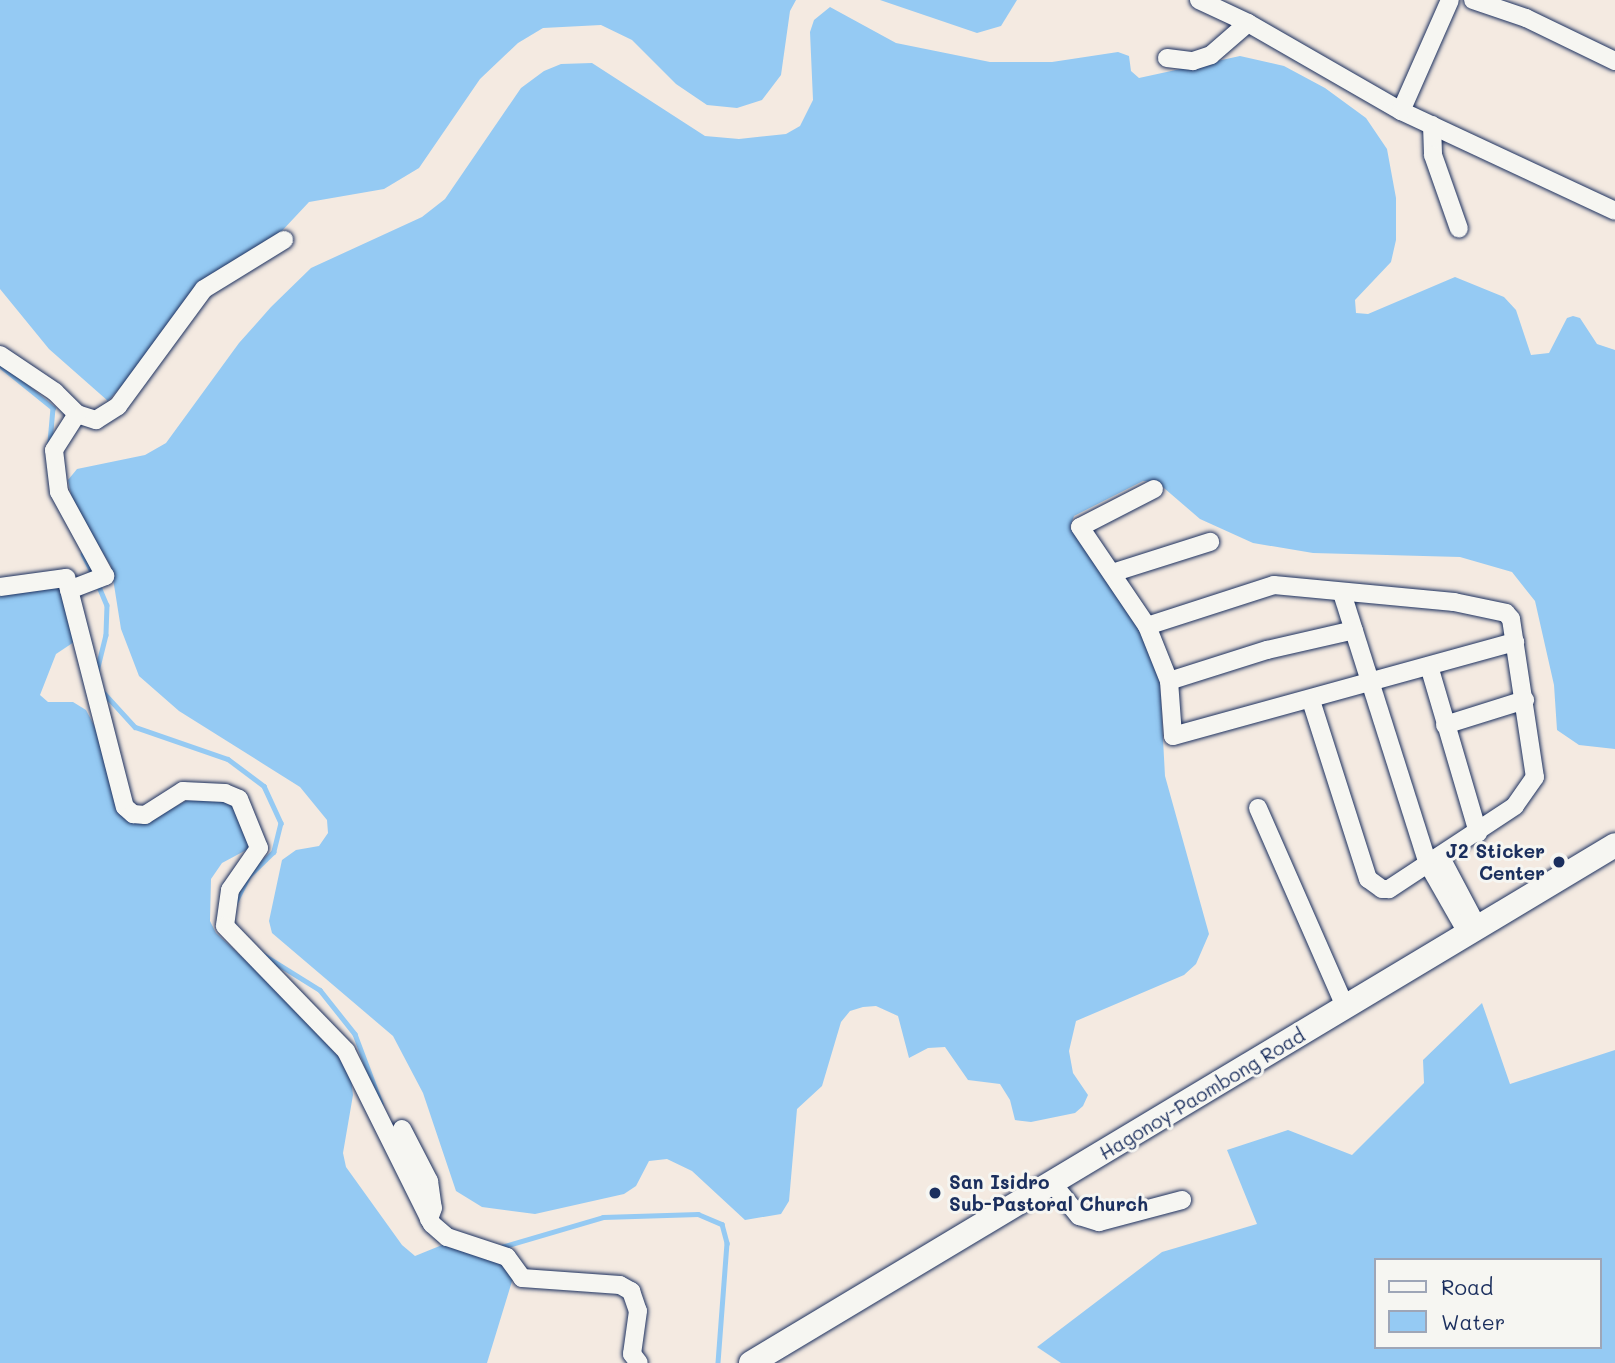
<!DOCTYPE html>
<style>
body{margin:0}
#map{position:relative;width:1615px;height:1363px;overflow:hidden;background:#f4eae1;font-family:Mali,sans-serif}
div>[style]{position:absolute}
.water>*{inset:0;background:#95caf3}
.stream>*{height:4.5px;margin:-2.25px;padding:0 2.25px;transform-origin:2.25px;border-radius:2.25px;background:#95caf3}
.roads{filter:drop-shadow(0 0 2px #1b2f5e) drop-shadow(0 0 2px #1b2f5e)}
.street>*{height:18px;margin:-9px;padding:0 9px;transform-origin:9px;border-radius:9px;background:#f6f6f2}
.secondary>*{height:24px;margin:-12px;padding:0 12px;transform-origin:12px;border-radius:12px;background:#f6f6f2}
.dots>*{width:19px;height:19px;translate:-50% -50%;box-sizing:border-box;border:4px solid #f6f6f2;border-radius:50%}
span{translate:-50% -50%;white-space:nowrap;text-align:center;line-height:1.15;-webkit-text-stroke:6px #f6f6f2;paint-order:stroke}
.poi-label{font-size:19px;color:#1b2f5e;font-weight:700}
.right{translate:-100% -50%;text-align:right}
.left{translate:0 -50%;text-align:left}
.street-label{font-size:19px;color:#1b2f5e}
.legend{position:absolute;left:1374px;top:1258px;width:228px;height:91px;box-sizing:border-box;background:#f6f6f2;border:2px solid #9ea6b7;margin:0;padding:9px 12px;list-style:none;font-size:21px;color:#1b2f5e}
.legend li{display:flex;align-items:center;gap:14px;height:35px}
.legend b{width:35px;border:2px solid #9ea6b7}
</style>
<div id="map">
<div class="water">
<div style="clip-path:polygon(0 0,796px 0,790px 11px,781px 75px,762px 100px,737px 108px,707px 105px,676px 84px,632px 40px,601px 25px,543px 28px,518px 43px,480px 79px,419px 168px,384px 189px,309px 202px,265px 249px,220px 276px,108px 401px,49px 349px,0 289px)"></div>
<div style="clip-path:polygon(880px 0,1017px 0,1001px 26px,977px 33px)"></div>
<div style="clip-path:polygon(830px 7px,896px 43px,990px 62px,1052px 62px,1118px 52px,1129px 56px,1131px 71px,1139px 78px,1240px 56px,1284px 66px,1325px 88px,1366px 118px,1387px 149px,1396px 198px,1396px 240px,1391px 262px,1355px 300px,1356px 313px,1368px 314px,1455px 277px,1504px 297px,1516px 310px,1531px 355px,1549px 353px,1567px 318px,1573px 316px,1580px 318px,1597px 344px,1615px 350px,1615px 749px,1579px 745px,1557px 730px,1554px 685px,1535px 601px,1512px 572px,1460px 557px,1313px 553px,1253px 543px,1200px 519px,1157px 482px,1143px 481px,1074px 516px,1070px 527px,1137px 625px,1153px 659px,1160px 683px,1165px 776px,1209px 934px,1196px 964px,1184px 975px,1076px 1021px,1069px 1051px,1073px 1073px,1088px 1095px,1083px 1106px,1075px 1113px,1031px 1122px,1015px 1120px,1010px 1100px,1000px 1084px,968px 1080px,945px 1047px,928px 1048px,909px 1058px,898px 1016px,876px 1006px,863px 1007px,850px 1011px,841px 1022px,822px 1086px,797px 1109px,789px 1201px,781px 1214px,745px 1220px,692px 1171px,667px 1159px,649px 1161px,636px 1186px,624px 1194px,535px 1214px,482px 1207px,456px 1191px,423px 1093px,393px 1036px,272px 933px,269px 921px,282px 860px,296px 850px,319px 846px,328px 833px,327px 820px,300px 787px,179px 711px,139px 676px,121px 629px,111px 566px,73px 504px,68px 480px,77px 469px,145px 455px,166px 443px,239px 343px,271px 307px,311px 268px,422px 217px,445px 199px,521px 88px,544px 71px,561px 64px,592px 63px,705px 136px,739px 139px,786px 134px,800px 126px,813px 100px,810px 32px,814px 20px)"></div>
<div style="clip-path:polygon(59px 586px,74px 642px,56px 654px,40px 695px,48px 702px,73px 702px,86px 710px,96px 729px,117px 803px,146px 822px,188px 800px,233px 802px,250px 848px,222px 863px,211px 879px,210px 921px,216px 933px,335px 1043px,351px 1079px,353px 1095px,343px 1153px,346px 1167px,402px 1245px,415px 1256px,447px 1243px,497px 1258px,513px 1278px,487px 1363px,0 1363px,0 592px)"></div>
<div style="clip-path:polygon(evenodd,1482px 1003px,1510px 1084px,1615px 1050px,1615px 1363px,1061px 1363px,1037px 1347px,1162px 1252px,1257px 1224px,1227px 1150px,1288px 1130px,1352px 1155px,1424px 1083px,1423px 1060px,1482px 1003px,1375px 1260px,1599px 1260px,1599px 1347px,1375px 1347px,1375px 1260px)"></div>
</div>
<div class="stream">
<div style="left:1px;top:366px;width:67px;rotate:38.9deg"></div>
<div style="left:53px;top:408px;width:36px;rotate:95deg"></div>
<div style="left:83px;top:554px;width:22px;rotate:63deg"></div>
<div style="left:97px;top:582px;width:25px;rotate:67deg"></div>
<div style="left:107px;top:605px;width:30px;rotate:92deg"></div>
<div style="left:106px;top:635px;width:38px;rotate:104deg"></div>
<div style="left:104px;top:693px;width:46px;rotate:47.6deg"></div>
<div style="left:135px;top:727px;width:98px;rotate:19deg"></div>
<div style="left:228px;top:759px;width:45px;rotate:36.9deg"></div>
<div style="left:264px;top:786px;width:41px;rotate:65.3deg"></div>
<div style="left:281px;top:823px;width:30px;rotate:104deg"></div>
<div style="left:274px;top:852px;width:35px;rotate:136deg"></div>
<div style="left:249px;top:876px;width:28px;rotate:117deg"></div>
<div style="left:262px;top:954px;width:68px;rotate:31.8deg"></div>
<div style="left:320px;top:990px;width:56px;rotate:51.5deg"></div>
<div style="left:355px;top:1034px;width:74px;rotate:69.4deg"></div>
<div style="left:498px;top:1248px;width:109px;rotate:-16.4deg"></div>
<div style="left:603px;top:1217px;width:95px;rotate:-1.8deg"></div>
<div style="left:698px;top:1214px;width:26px;rotate:23deg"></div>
<div style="left:722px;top:1224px;width:20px;rotate:75deg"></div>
<div style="left:727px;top:1243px;width:120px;rotate:94.3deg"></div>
</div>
<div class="roads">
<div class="street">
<div style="left:1199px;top:0;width:54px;rotate:25.1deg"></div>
<div style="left:1248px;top:23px;width:177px;rotate:29.9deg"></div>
<div style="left:1401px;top:111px;width:236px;rotate:25deg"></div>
<div style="left:1473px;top:0;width:56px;rotate:18.8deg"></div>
<div style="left:1526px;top:18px;width:99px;rotate:25.8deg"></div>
<div style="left:1167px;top:58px;width:26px;rotate:7deg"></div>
<div style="left:1193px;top:61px;width:19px;rotate:-18deg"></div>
<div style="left:1211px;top:55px;width:49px;rotate:-40.9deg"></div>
<div style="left:1401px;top:111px;width:121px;rotate:-66.2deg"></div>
<div style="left:1432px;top:125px;width:30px;rotate:88deg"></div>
<div style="left:1433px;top:155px;width:78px;rotate:70.6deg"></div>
<div style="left:0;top:355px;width:66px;rotate:33.9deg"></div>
<div style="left:55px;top:392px;width:31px;rotate:45deg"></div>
<div style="left:77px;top:414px;width:20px;rotate:18deg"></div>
<div style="left:96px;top:420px;width:26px;rotate:-32deg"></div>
<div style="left:118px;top:406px;width:145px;rotate:-53.7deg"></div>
<div style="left:204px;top:289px;width:94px;rotate:-31.5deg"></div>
<div style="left:1154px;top:489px;width:83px;rotate:152.8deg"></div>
<div style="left:1080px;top:527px;width:120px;rotate:55.9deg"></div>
<div style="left:1147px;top:626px;width:59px;rotate:68.2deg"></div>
<div style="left:1169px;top:681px;width:55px;rotate:85.8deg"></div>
<div style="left:1173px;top:736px;width:355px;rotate:-15.4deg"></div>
<div style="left:1112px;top:573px;width:103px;rotate:-17.6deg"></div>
<div style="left:0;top:587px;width:67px;rotate:-7.8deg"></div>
<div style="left:66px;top:578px;width:236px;rotate:75.6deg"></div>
<div style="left:125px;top:807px;width:11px;rotate:41deg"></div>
<div style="left:133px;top:814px;width:12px;rotate:5deg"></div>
<div style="left:145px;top:815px;width:45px;rotate:-32.3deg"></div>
<div style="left:183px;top:791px;width:42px;rotate:2.7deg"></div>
<div style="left:225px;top:793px;width:15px;rotate:23deg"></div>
<div style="left:239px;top:799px;width:53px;rotate:67.8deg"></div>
<div style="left:259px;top:848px;width:51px;rotate:124.6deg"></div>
<div style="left:230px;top:890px;width:36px;rotate:98deg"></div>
<div style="left:225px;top:926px;width:174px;rotate:45.9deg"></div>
<div style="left:346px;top:1051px;width:193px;rotate:63.6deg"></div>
<div style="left:432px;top:1224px;width:20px;rotate:41deg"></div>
<div style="left:447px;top:1237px;width:63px;rotate:18.4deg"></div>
<div style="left:507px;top:1257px;width:26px;rotate:54deg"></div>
<div style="left:522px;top:1278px;width:98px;rotate:4.1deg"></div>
<div style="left:620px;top:1285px;width:13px;rotate:29deg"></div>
<div style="left:631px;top:1291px;width:21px;rotate:71deg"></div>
<div style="left:638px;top:1311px;width:43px;rotate:97.9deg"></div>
<div style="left:632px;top:1354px;width:11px;rotate:52deg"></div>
<div style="left:69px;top:590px;width:39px;rotate:-21deg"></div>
<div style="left:105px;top:576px;width:96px;rotate:-118.7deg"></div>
<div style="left:59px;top:492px;width:42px;rotate:-96.8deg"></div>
<div style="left:54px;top:450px;width:43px;rotate:-57.4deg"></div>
<div style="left:1342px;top:593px;width:284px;rotate:72.4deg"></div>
<div style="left:1428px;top:864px;width:81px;rotate:60.3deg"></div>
<div style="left:1147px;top:626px;width:133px;rotate:-17.9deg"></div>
<div style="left:1274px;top:585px;width:181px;rotate:5.4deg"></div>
<div style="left:1454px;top:602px;width:53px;rotate:11.9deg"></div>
<div style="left:1506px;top:613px;width:8px;rotate:50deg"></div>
<div style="left:1511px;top:619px;width:160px;rotate:81.4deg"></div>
<div style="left:1535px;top:777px;width:35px;rotate:125deg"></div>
<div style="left:1515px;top:806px;width:151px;rotate:146.6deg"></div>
<div style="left:1389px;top:889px;width:7px;rotate:180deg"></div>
<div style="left:1382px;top:889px;width:17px;rotate:-144deg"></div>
<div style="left:1368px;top:879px;width:188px;rotate:-107.7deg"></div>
<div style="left:1429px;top:666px;width:174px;rotate:73.6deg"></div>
<div style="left:1169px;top:681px;width:103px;rotate:-17.6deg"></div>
<div style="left:1267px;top:650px;width:89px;rotate:-12.9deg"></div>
<div style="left:1445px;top:725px;width:84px;rotate:-17.4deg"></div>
<div style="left:1258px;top:808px;width:219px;rotate:66.3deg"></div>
<div style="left:1440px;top:856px;width:77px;rotate:62.1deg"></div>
<div style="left:402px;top:1129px;width:59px;rotate:62.6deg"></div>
<div style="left:429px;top:1181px;width:27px;rotate:82deg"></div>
<div style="left:433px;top:1208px;width:12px;rotate:110deg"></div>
<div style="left:1052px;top:1183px;width:43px;rotate:50.7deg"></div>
<div style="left:1079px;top:1216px;width:21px;rotate:17deg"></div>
<div style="left:1099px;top:1222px;width:86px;rotate:-14.8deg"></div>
</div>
<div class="secondary">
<div style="left:751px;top:1363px;width:1007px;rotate:-30.94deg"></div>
</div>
</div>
<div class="dots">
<div style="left:1559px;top:862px;background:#1b2f5e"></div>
<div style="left:935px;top:1193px;background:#1b2f5e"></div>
</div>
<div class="poi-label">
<span class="right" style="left:1545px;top:862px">J2 Sticker<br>Center</span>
<span class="left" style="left:949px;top:1193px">San Isidro<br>Sub-Pastoral Church</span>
</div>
<div class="street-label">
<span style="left:1202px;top:1094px;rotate:-31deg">Hagonoy-Paombong Road</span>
</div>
<ul class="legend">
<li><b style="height:9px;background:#f6f6f2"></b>Road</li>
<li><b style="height:19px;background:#95caf3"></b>Water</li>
</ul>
</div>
